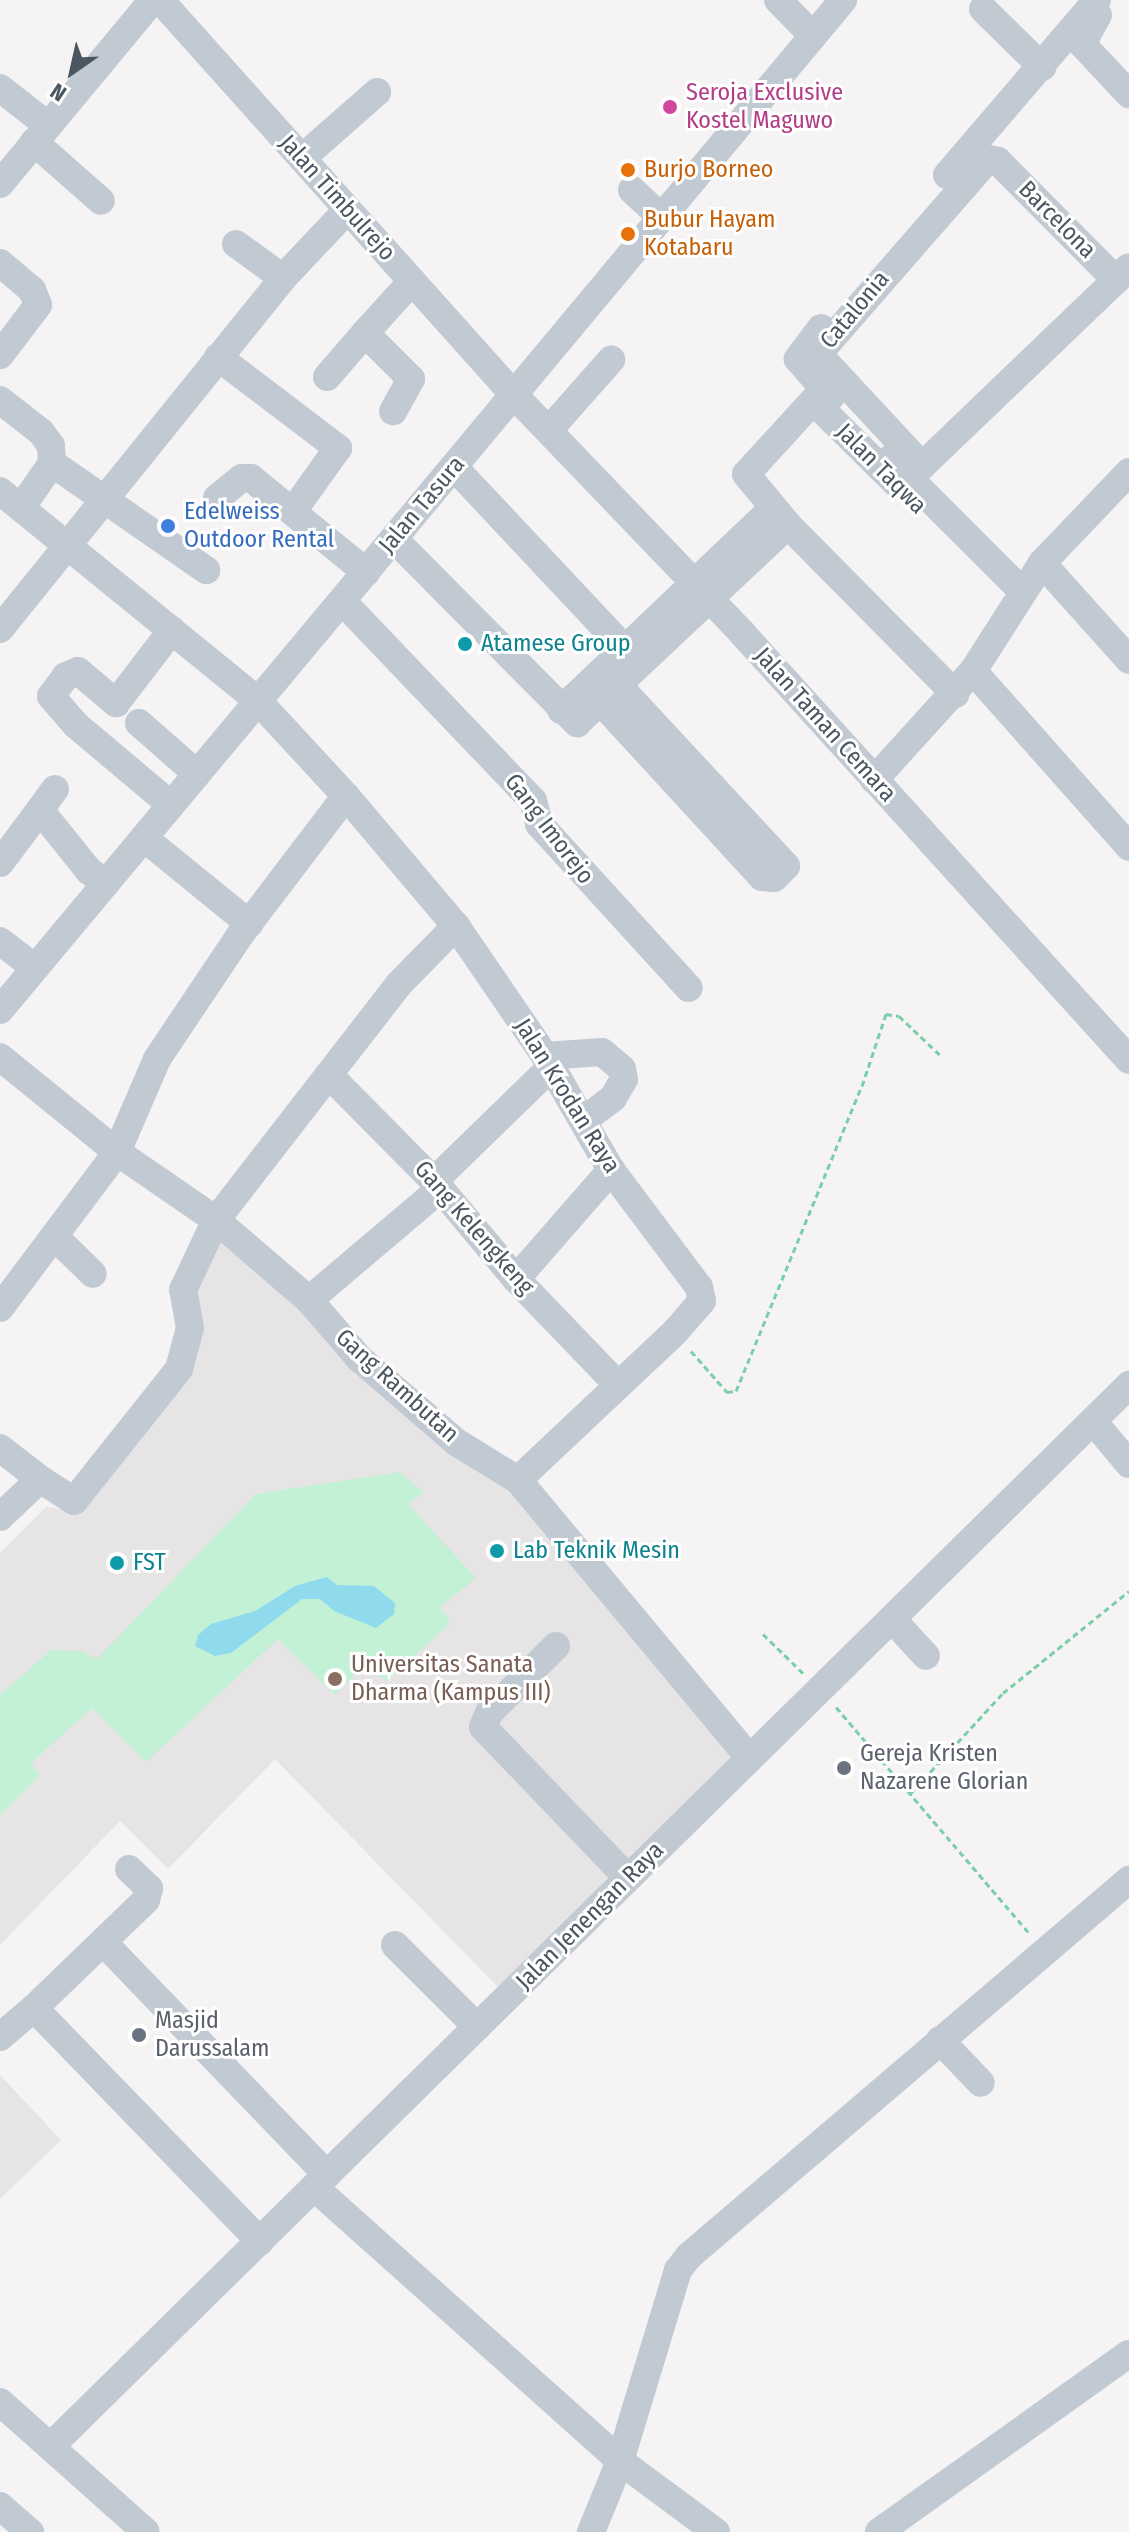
<!DOCTYPE html>
<style>
body{margin:0}
#map{position:relative;width:1129px;height:2532px;overflow:hidden;background:#f5f3f3;font-family:"Fira Sans Condensed",sans-serif}
div>[style]{position:absolute}
.education>*{inset:0;background:#e6e4e5}
.green>*{inset:0;background:#c3f1d5}
.water>*{inset:0;background:#90daee}
.path>*{height:3px;margin-top:-1.5px;transform-origin:0;background:repeating-linear-gradient(90deg,#7ad0a6 0 6px,transparent 0 10px)}
.minor>*{height:28px;margin:-14px;padding:0 14px;transform-origin:14px;border-radius:14px;background:#c1cad2}
.dots>*{width:22px;height:22px;translate:-50% -50%;box-sizing:border-box;border:4px solid #fff;border-radius:50%}
span{translate:-50% -50%;white-space:nowrap;text-align:center;line-height:1.15;-webkit-text-stroke:6px #fff;paint-order:stroke}
.hotel-label{font-size:24px;color:#b23c85}
.left{translate:0 -50%;text-align:left}
.food-label{font-size:24px;color:#c56008}
.street-label{font-size:24px;color:#4a5661}
.shop-label{font-size:24px;color:#366cbe}
.culture-label{font-size:24px;color:#0d838f}
.education-label{font-size:24px;color:#785e54}
.worship-label{font-size:24px;color:#5b616d}
.north{position:absolute;left:32px;top:32px;width:80px;height:80px;-webkit-text-stroke:6px #fff;paint-order:stroke;rotate:214deg;font-size:22px;font-weight:700;line-height:32px;text-align:center;color:#4a5661}
.north::after{content:'';display:block;margin:auto;width:28px;height:36px;background:#4a5661;clip-path:polygon(50% 0,100% 100%,50% 72%,0 100%)}
</style>
<div id="map">
<div class="education">
<div style="clip-path:polygon(217px 1230px,511px 1488px,739px 1757px,501px 1990px,275px 1759px,168px 1869px,120px 1821px,0 1945px,0 1553px,46px 1507px,72px 1511px,194px 1355px,190px 1295px)"></div>
<div style="clip-path:polygon(0 2075px,61px 2140px,0 2199px)"></div>
</div>
<div class="green">
<div style="clip-path:polygon(400px 1472px,424px 1493px,408px 1504px,476px 1578px,440px 1607px,450px 1623px,387px 1681px,364px 1665px,335px 1695px,278px 1639px,146px 1762px,92px 1708px,31px 1763px,40px 1775px,0 1815px,0 1695px,51px 1650px,81px 1651px,97px 1659px,256px 1494px)"></div>
</div>
<div class="water">
<div style="clip-path:polygon(327px 1577px,337px 1585px,374px 1586px,395px 1603px,394px 1614px,376px 1628px,334px 1611px,320px 1599px,302px 1599px,231px 1653px,215px 1656px,195px 1646px,198px 1635px,211px 1624px,255px 1611px,295px 1586px)"></div>
</div>
<div class="path">
<div style="left:691px;top:1351px;width:55px;rotate:48.7deg"></div>
<div style="left:727px;top:1392px;width:9px;rotate:-6deg"></div>
<div style="left:736px;top:1391px;width:330px;rotate:-67.6deg"></div>
<div style="left:862px;top:1086px;width:76px;rotate:-71.6deg"></div>
<div style="left:886px;top:1014px;width:13px;rotate:9deg"></div>
<div style="left:899px;top:1016px;width:59px;rotate:43.6deg"></div>
<div style="left:763px;top:1634px;width:56px;rotate:44.3deg"></div>
<div style="left:836px;top:1707px;width:300px;rotate:49.5deg"></div>
<div style="left:910px;top:1794px;width:137px;rotate:-47.4deg"></div>
<div style="left:1003px;top:1693px;width:162px;rotate:-39deg"></div>
</div>
<div class="minor">
<div style="left:160px;top:0;width:530px;rotate:48.13deg"></div>
<div style="left:514px;top:395px;width:330px;rotate:46.2deg"></div>
<div style="left:742px;top:633px;width:576px;rotate:47.81deg"></div>
<div style="left:778px;top:0;width:50px;rotate:45.8deg"></div>
<div style="left:983px;top:9px;width:83px;rotate:44.5deg"></div>
<div style="left:1098px;top:15px;width:33px;rotate:119deg"></div>
<div style="left:1082px;top:44px;width:69px;rotate:46.8deg"></div>
<div style="left:0;top:88px;width:58px;rotate:38deg"></div>
<div style="left:34px;top:142px;width:89px;rotate:41.4deg"></div>
<div style="left:302px;top:158px;width:100px;rotate:-41.3deg"></div>
<div style="left:947px;top:175px;width:230px;rotate:-49.4deg"></div>
<div style="left:0;top:184px;width:239px;rotate:-50.3deg"></div>
<div style="left:632px;top:190px;width:41px;rotate:43deg"></div>
<div style="left:236px;top:244px;width:58px;rotate:35.9deg"></div>
<div style="left:0;top:263px;width:42px;rotate:40.2deg"></div>
<div style="left:32px;top:290px;width:16px;rotate:68deg"></div>
<div style="left:38px;top:305px;width:63px;rotate:127.2deg"></div>
<div style="left:1116px;top:280px;width:168px;rotate:-134.8deg"></div>
<div style="left:998px;top:161px;width:10px;rotate:-169deg"></div>
<div style="left:988px;top:159px;width:259px;rotate:131.1deg"></div>
<div style="left:818px;top:354px;width:153px;rotate:47.1deg"></div>
<div style="left:922px;top:466px;width:269px;rotate:-43.8deg"></div>
<div style="left:1116px;top:280px;width:18px;rotate:-45deg"></div>
<div style="left:821px;top:328px;width:39px;rotate:127deg"></div>
<div style="left:798px;top:359px;width:50px;rotate:49deg"></div>
<div style="left:365px;top:333px;width:70px;rotate:-47.9deg"></div>
<div style="left:218px;top:357px;width:151px;rotate:37.2deg"></div>
<div style="left:338px;top:448px;width:77px;rotate:125.5deg"></div>
<div style="left:327px;top:377px;width:58px;rotate:-49.2deg"></div>
<div style="left:365px;top:333px;width:65px;rotate:45deg"></div>
<div style="left:411px;top:379px;width:37px;rotate:119deg"></div>
<div style="left:0;top:400px;width:52px;rotate:38deg"></div>
<div style="left:41px;top:432px;width:17px;rotate:54deg"></div>
<div style="left:51px;top:446px;width:17px;rotate:87deg"></div>
<div style="left:549px;top:430px;width:94px;rotate:-48.5deg"></div>
<div style="left:890px;top:459px;width:188px;rotate:45deg"></div>
<div style="left:454px;top:467px;width:267px;rotate:46.8deg"></div>
<div style="left:897px;top:484px;width:118px;rotate:-135.3deg"></div>
<div style="left:813px;top:401px;width:99px;rotate:132.5deg"></div>
<div style="left:746px;top:474px;width:66px;rotate:50.5deg"></div>
<div style="left:788px;top:525px;width:238px;rotate:45.3deg"></div>
<div style="left:0;top:491px;width:333px;rotate:39.1deg"></div>
<div style="left:258px;top:701px;width:129px;rotate:47.2deg"></div>
<div style="left:346px;top:796px;width:170px;rotate:49.8deg"></div>
<div style="left:456px;top:926px;width:158px;rotate:55.6deg"></div>
<div style="left:545px;top:1056px;width:132px;rotate:59.9deg"></div>
<div style="left:611px;top:1170px;width:146px;rotate:53.1deg"></div>
<div style="left:699px;top:1287px;width:14px;rotate:78deg"></div>
<div style="left:702px;top:1301px;width:41px;rotate:131.1deg"></div>
<div style="left:675px;top:1332px;width:216px;rotate:136.7deg"></div>
<div style="left:217px;top:498px;width:32px;rotate:-39deg"></div>
<div style="left:242px;top:478px;width:9px"></div>
<div style="left:251px;top:478px;width:149px;rotate:39.3deg"></div>
<div style="left:21px;top:508px;width:55px;rotate:-55.4deg"></div>
<div style="left:52px;top:463px;width:188px;rotate:34.8deg"></div>
<div style="left:394px;top:539px;width:260px;rotate:45.2deg"></div>
<div style="left:577px;top:723px;width:289px;rotate:-43.2deg"></div>
<div style="left:1042px;top:563px;width:130px;rotate:48.1deg"></div>
<div style="left:342px;top:601px;width:277px;rotate:46.3deg"></div>
<div style="left:533px;top:801px;width:24px;rotate:75deg"></div>
<div style="left:539px;top:824px;width:222px;rotate:47.6deg"></div>
<div style="left:0;top:629px;width:451px;rotate:-51.1deg"></div>
<div style="left:283px;top:278px;width:93px;rotate:-46.7deg"></div>
<div style="left:973px;top:671px;width:235px;rotate:48.4deg"></div>
<div style="left:602px;top:703px;width:236px;rotate:47.4deg"></div>
<div style="left:762px;top:877px;width:12px;rotate:5deg"></div>
<div style="left:774px;top:878px;width:17px;rotate:-45deg"></div>
<div style="left:786px;top:866px;width:246px;rotate:-132.9deg"></div>
<div style="left:561px;top:710px;width:293px;rotate:-43.6deg"></div>
<div style="left:139px;top:723px;width:77px;rotate:41.3deg"></div>
<div style="left:874px;top:780px;width:147px;rotate:-47.8deg"></div>
<div style="left:973px;top:671px;width:128px;rotate:-57.4deg"></div>
<div style="left:1042px;top:563px;width:126px;rotate:-46.3deg"></div>
<div style="left:55px;top:789px;width:26px;rotate:126deg"></div>
<div style="left:40px;top:810px;width:78px;rotate:51.2deg"></div>
<div style="left:89px;top:871px;width:21px;rotate:35deg"></div>
<div style="left:171px;top:805px;width:124px;rotate:-139.9deg"></div>
<div style="left:76px;top:725px;width:38px;rotate:-131deg"></div>
<div style="left:51px;top:696px;width:25px;rotate:-53deg"></div>
<div style="left:66px;top:676px;width:13px;rotate:-23deg"></div>
<div style="left:78px;top:671px;width:50px;rotate:40.1deg"></div>
<div style="left:116px;top:703px;width:92px;rotate:-52.5deg"></div>
<div style="left:144px;top:838px;width:136px;rotate:39.1deg"></div>
<div style="left:0;top:863px;width:66px;rotate:-53deg"></div>
<div style="left:0;top:941px;width:44px;rotate:37.6deg"></div>
<div style="left:0;top:1010px;width:1316px;rotate:-50.15deg"></div>
<div style="left:545px;top:1056px;width:57px;rotate:-4deg"></div>
<div style="left:602px;top:1052px;width:26px;rotate:40deg"></div>
<div style="left:622px;top:1069px;width:10px;rotate:79deg"></div>
<div style="left:624px;top:1079px;width:22px;rotate:120deg"></div>
<div style="left:613px;top:1098px;width:36px;rotate:143deg"></div>
<div style="left:0;top:1057px;width:151px;rotate:39.1deg"></div>
<div style="left:117px;top:1152px;width:120px;rotate:34.5deg"></div>
<div style="left:216px;top:1220px;width:123px;rotate:40.7deg"></div>
<div style="left:309px;top:1300px;width:78px;rotate:49.2deg"></div>
<div style="left:360px;top:1359px;width:127px;rotate:40.8deg"></div>
<div style="left:456px;top:1442px;width:73px;rotate:31.5deg"></div>
<div style="left:518px;top:1480px;width:362px;rotate:50.2deg"></div>
<div style="left:329px;top:1075px;width:149px;rotate:45.3deg"></div>
<div style="left:434px;top:1181px;width:128px;rotate:50.1deg"></div>
<div style="left:516px;top:1279px;width:144px;rotate:46.1deg"></div>
<div style="left:434px;top:1181px;width:162px;rotate:-44.2deg"></div>
<div style="left:54px;top:1236px;width:54px;rotate:44.3deg"></div>
<div style="left:516px;top:1279px;width:145px;rotate:-48.9deg"></div>
<div style="left:309px;top:1300px;width:173px;rotate:-40.3deg"></div>
<div style="left:0;top:1308px;width:195px;rotate:-53.1deg"></div>
<div style="left:117px;top:1152px;width:101px;rotate:-66.7deg"></div>
<div style="left:157px;top:1059px;width:149px;rotate:-56.2deg"></div>
<div style="left:240px;top:935px;width:175px;rotate:-52.7deg"></div>
<div style="left:1093px;top:1421px;width:56px;rotate:50.1deg"></div>
<div style="left:0;top:1448px;width:51px;rotate:37.8deg"></div>
<div style="left:0;top:1517px;width:55px;rotate:-43.5deg"></div>
<div style="left:40px;top:1479px;width:40px;rotate:32.9deg"></div>
<div style="left:74px;top:1501px;width:169px;rotate:-51.5deg"></div>
<div style="left:179px;top:1369px;width:42px;rotate:-75deg"></div>
<div style="left:190px;top:1328px;width:39px;rotate:-100deg"></div>
<div style="left:183px;top:1290px;width:77px;rotate:-64.8deg"></div>
<div style="left:216px;top:1220px;width:297px;rotate:-52.2deg"></div>
<div style="left:398px;top:985px;width:83px;rotate:-45.5deg"></div>
<div style="left:892px;top:1619px;width:50px;rotate:47.4deg"></div>
<div style="left:556px;top:1646px;width:95px;rotate:135deg"></div>
<div style="left:489px;top:1713px;width:15px;rotate:113deg"></div>
<div style="left:483px;top:1727px;width:209px;rotate:46.2deg"></div>
<div style="left:129px;top:1869px;width:28px;rotate:44deg"></div>
<div style="left:149px;top:1888px;width:12px;rotate:104deg"></div>
<div style="left:146px;top:1900px;width:156px;rotate:136deg"></div>
<div style="left:34px;top:2008px;width:325px;rotate:45.9deg"></div>
<div style="left:103px;top:1942px;width:323px;rotate:46.1deg"></div>
<div style="left:395px;top:1945px;width:116px;rotate:45deg"></div>
<div style="left:0;top:2037px;width:45px;rotate:-40.5deg"></div>
<div style="left:940px;top:2040px;width:59px;rotate:46.4deg"></div>
<div style="left:314px;top:2187px;width:411px;rotate:41.8deg"></div>
<div style="left:620px;top:2461px;width:77px;rotate:112.2deg"></div>
<div style="left:0;top:2402px;width:195px;rotate:41.7deg"></div>
<div style="left:51px;top:2446px;width:1513px;rotate:-44.54deg"></div>
<div style="left:0;top:2506px;width:40px;rotate:41deg"></div>
<div style="left:716px;top:2532px;width:119px;rotate:-143.5deg"></div>
<div style="left:620px;top:2461px;width:200px;rotate:-73.1deg"></div>
<div style="left:678px;top:2270px;width:18px;rotate:-52deg"></div>
<div style="left:689px;top:2256px;width:579px;rotate:-40.52deg"></div>
<div style="left:879px;top:2532px;width:307px;rotate:-35.5deg"></div>
</div>
<div class="dots">
<div style="left:670px;top:107px;background:#d1479c"></div>
<div style="left:628px;top:170px;background:#e8710a"></div>
<div style="left:628px;top:234px;background:#e8710a"></div>
<div style="left:168px;top:526px;background:#3f7fe0"></div>
<div style="left:465px;top:644px;background:#0f9aa8"></div>
<div style="left:497px;top:1551px;background:#0f9aa8"></div>
<div style="left:117px;top:1563px;background:#0f9aa8"></div>
<div style="left:335px;top:1679px;background:#8d6e63"></div>
<div style="left:844px;top:1768px;background:#6b7280"></div>
<div style="left:139px;top:2035px;background:#6b7280"></div>
</div>
<div class="hotel-label">
<span class="left" style="left:686px;top:107px">Seroja Exclusive<br>Kostel Maguwo</span>
</div>
<div class="food-label">
<span class="left" style="left:644px;top:170px">Burjo Borneo</span>
<span class="left" style="left:644px;top:234px">Bubur Hayam<br>Kotabaru</span>
</div>
<div class="street-label">
<span style="left:337px;top:198px;rotate:48deg">Jalan Timbulrejo</span>
<span style="left:1057px;top:220px;rotate:45deg">Barcelona</span>
<span style="left:855px;top:310px;rotate:-50deg">Catalonia</span>
<span style="left:881px;top:469px;rotate:45deg">Jalan Taqwa</span>
<span style="left:422px;top:505px;rotate:-50deg">Jalan Tasura</span>
<span style="left:825px;top:725px;rotate:48deg">Jalan Taman Cemara</span>
<span style="left:549px;top:829px;rotate:53deg">Gang Imorejo</span>
<span style="left:567px;top:1096px;rotate:58deg">Jalan Krodan Raya</span>
<span style="left:474px;top:1228px;rotate:49deg">Gang Kelengkeng</span>
<span style="left:397px;top:1386px;rotate:42deg">Gang Rambutan</span>
<span style="left:590px;top:1916px;rotate:-45deg">Jalan Jenengan Raya</span>
</div>
<div class="shop-label">
<span class="left" style="left:184px;top:526px">Edelweiss<br>Outdoor Rental</span>
</div>
<div class="culture-label">
<span class="left" style="left:481px;top:644px">Atamese Group</span>
<span class="left" style="left:513px;top:1551px">Lab Teknik Mesin</span>
<span class="left" style="left:133px;top:1563px">FST</span>
</div>
<div class="education-label">
<span class="left" style="left:351px;top:1679px">Universitas Sanata<br>Dharma (Kampus III)</span>
</div>
<div class="worship-label">
<span class="left" style="left:860px;top:1768px">Gereja Kristen<br>Nazarene Glorian</span>
<span class="left" style="left:155px;top:2035px">Masjid<br>Darussalam</span>
</div>
<div class="north">N</div>
</div>
